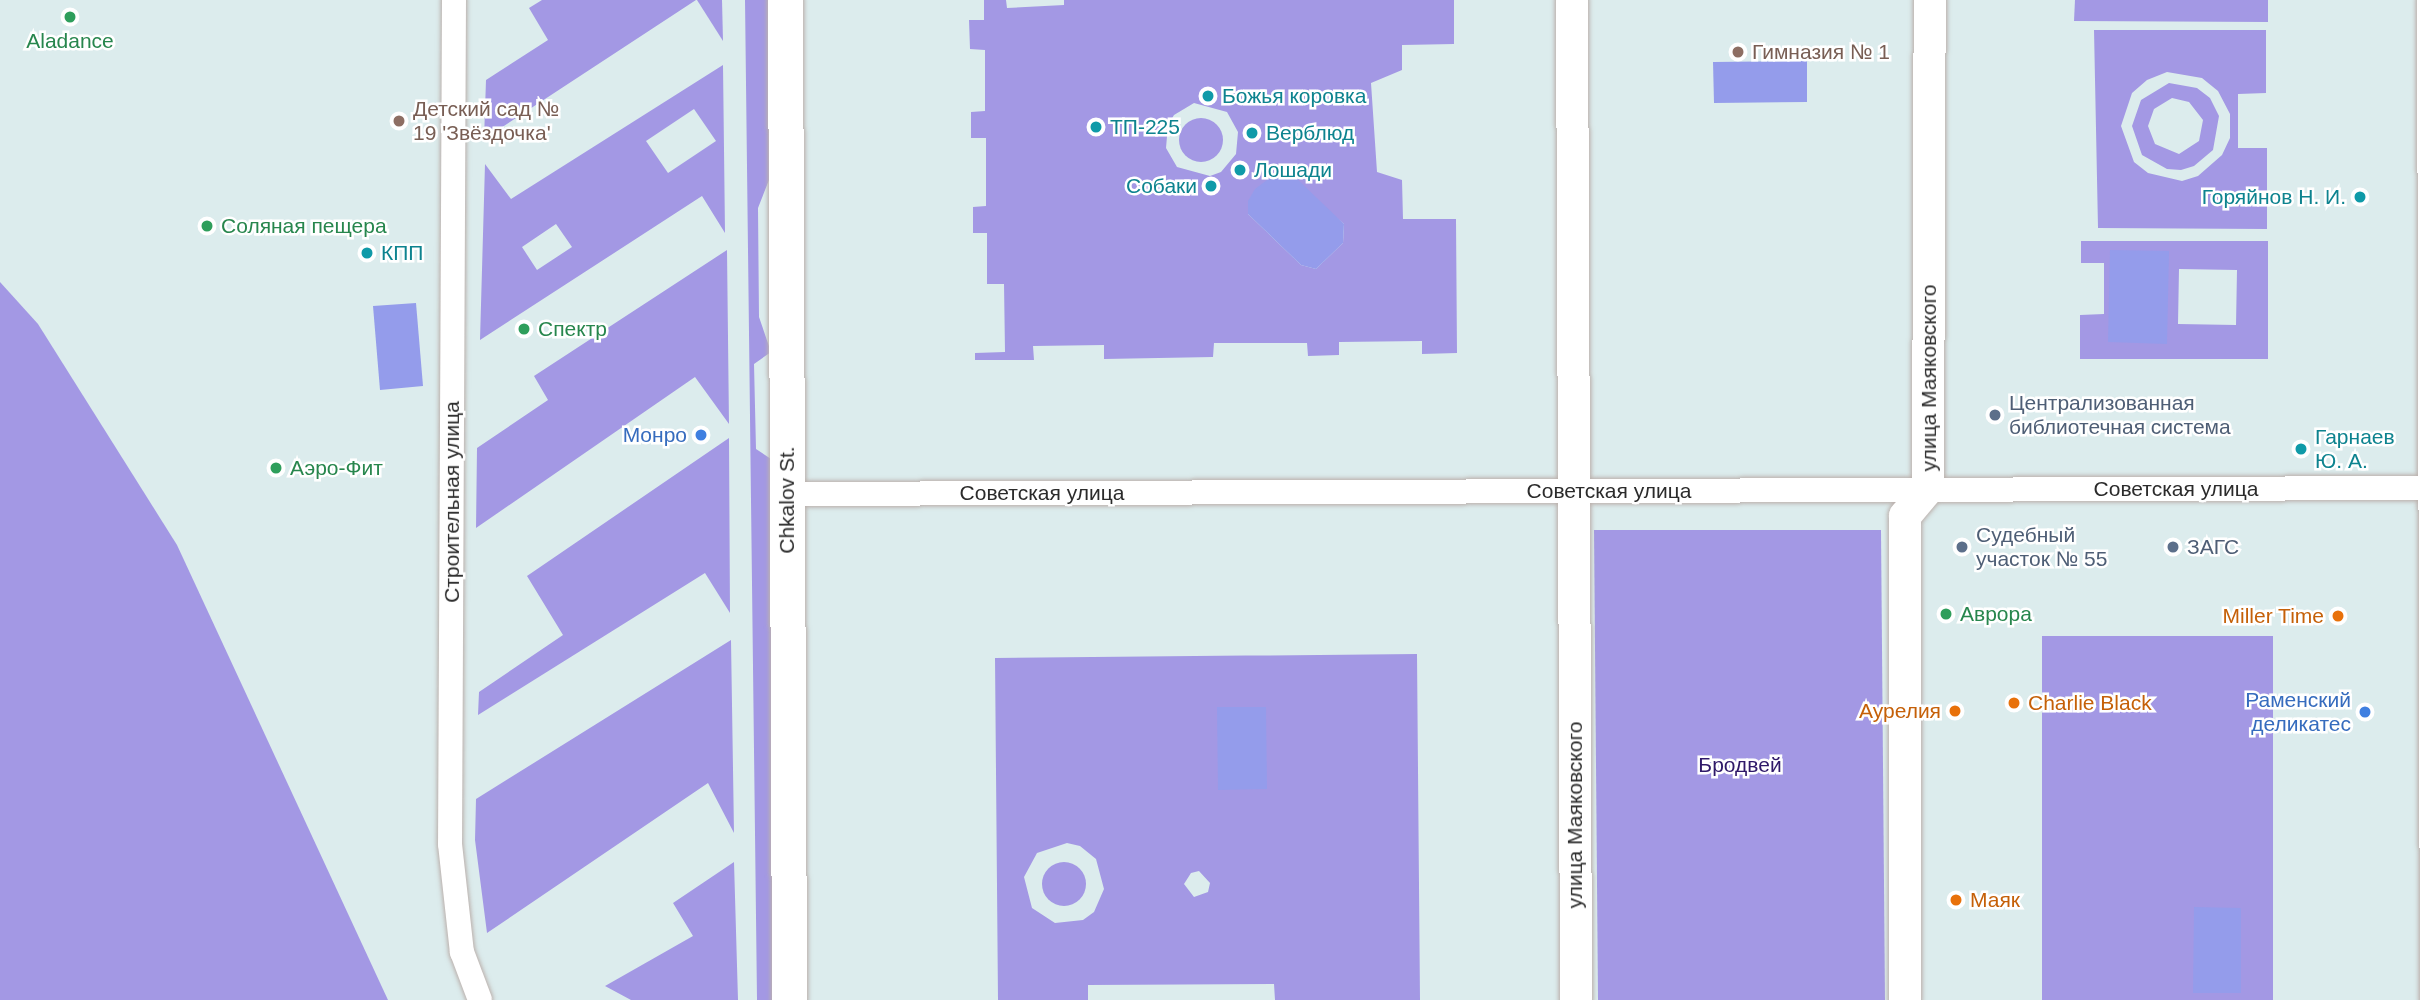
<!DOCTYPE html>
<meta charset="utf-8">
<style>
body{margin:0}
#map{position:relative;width:2434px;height:1000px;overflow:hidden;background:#dceced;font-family:Helvetica,sans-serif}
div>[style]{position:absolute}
.green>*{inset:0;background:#a398e4}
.round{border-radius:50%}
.pitch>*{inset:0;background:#949ceb}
.roads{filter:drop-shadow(0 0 2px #bbb1ad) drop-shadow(0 0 2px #bbb1ad)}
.minor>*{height:24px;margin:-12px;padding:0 12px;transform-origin:12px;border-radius:12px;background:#fff}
.tertiary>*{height:32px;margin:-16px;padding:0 16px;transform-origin:16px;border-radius:16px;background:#fff}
.secondary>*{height:35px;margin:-17.5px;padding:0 17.5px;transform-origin:17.5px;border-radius:17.5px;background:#fff}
.dots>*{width:19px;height:19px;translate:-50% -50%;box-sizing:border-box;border:4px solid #fff;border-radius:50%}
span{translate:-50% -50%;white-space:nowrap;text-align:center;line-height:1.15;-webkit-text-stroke:5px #fff;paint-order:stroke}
.leisure-label{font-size:21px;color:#27864d}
.left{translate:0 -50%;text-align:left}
.education-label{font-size:21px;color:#785e54}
.culture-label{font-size:21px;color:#0d838f}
.right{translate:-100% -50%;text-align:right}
.street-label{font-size:21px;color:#2b2b2b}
.service-label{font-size:21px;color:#4e5e75}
.shop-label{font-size:21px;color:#366cbe}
.food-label{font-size:21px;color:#c56008}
.park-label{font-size:21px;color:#2f1969}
</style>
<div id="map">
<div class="green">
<div style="clip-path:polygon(542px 0,696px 0,484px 139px,486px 80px,548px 40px,529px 8px)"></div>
<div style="clip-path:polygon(697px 0,722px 0,723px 41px)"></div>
<div style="clip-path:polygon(745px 0,768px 0,769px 180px,758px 208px,759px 317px,771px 352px,754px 364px,756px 449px,771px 459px,775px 1000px,757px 1000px)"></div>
<div style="clip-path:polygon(evenodd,984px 0,1006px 0,1007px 8px,1064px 5px,1064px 0,1454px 0,1454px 44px,1402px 45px,1402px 70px,1371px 83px,1377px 172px,1402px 180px,1403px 219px,1456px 219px,1457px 353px,1422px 354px,1422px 341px,1339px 342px,1339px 355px,1308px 356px,1307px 343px,1214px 343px,1213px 357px,1104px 359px,1104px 345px,1033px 346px,1034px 360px,975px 360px,975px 353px,1005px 352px,1004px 284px,987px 284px,987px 233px,973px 233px,973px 207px,986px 206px,986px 138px,971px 138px,971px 112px,985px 111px,985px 50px,970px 49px,969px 20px,984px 20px,984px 0,1194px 103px,1227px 112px,1238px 132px,1236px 154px,1221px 172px,1210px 176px,1177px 167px,1166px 148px,1168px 125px,1174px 115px,1194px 103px,984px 0,1248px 214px,1337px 218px,1344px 224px,1343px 243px,1316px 269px,1301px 265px,1248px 214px)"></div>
<div style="clip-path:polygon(2075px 0,2268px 0,2268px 22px,2074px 21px)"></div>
<div style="clip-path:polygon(evenodd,2094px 30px,2266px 30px,2266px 93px,2238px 94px,2238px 148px,2267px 148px,2267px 229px,2098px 228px,2094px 30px,2167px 72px,2202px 78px,2218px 91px,2230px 114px,2230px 138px,2222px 155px,2198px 176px,2182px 181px,2148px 173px,2134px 162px,2121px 126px,2132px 93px,2147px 80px,2167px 72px)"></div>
<div style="clip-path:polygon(evenodd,723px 65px,725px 233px,702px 196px,480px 340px,485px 164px,511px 199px,723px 65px,694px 109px,716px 141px,668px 173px,646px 141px,694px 109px,723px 65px,556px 224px,572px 247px,537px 270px,522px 247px,556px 224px)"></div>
<div style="clip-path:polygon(evenodd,2169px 83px,2197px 88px,2210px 98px,2219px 116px,2213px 150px,2194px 166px,2181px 170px,2167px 169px,2142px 155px,2132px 126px,2141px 100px,2169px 83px,2172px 98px,2189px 102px,2203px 120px,2199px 141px,2179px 154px,2155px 144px,2148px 126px,2154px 109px,2172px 98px)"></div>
<div class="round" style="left:1179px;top:118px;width:44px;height:44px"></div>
<div style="clip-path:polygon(evenodd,2081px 241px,2268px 241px,2268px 359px,2080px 359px,2080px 315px,2104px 314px,2104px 263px,2081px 263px,2081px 241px,2179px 269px,2237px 270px,2236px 325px,2178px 324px,2179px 269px)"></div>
<div style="clip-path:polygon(727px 250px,729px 424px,695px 377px,476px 528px,477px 448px,548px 400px,534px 376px)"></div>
<div style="clip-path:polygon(0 282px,38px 324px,177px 545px,388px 1000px,0 1000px)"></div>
<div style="clip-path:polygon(729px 438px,730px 613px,705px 573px,478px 715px,479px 692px,563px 635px,527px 576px)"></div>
<div style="clip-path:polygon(1594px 530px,1881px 530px,1885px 1000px,1598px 1000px)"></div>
<div style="clip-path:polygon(2042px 636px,2273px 636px,2273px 1000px,2042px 1000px)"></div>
<div style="clip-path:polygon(731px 640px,734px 833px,708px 783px,487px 933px,475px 840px,476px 799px)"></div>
<div style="clip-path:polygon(evenodd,1417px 654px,1420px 1000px,1275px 1000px,1274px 984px,1088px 985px,1088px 1000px,998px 1000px,995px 658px,1417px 654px,1067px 843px,1080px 846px,1096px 859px,1104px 889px,1094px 912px,1083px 920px,1055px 923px,1032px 908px,1024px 877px,1037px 853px,1067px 843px,1417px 654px,1199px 871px,1210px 883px,1208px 892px,1194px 897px,1184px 884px,1191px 873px,1199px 871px)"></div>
<div style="clip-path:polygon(734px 862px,738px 1000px,631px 1000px,605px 986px,693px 936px,673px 903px)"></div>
<div class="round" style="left:1042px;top:862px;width:44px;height:44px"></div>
</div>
<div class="pitch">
<div style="clip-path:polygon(1807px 61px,1807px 102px,1714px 103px,1713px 62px)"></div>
<div style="clip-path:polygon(1279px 171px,1293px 175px,1344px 224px,1343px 243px,1316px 269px,1301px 265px,1248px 214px,1248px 201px,1255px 189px)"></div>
<div style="clip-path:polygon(2110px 250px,2169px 251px,2167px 344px,2108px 342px)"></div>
<div style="clip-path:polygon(416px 303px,423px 386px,380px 390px,373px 306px)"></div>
<div style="clip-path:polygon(1217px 707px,1266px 707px,1267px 789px,1218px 790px)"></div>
<div style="clip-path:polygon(2194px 907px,2241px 908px,2241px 993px,2193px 993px)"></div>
</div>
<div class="roads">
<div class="minor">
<div style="left:454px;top:0;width:844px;rotate:90.27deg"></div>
<div style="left:450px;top:844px;width:109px;rotate:83.7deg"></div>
<div style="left:462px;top:952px;width:51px;rotate:69.4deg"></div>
<div style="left:2429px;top:0;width:1000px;rotate:89.83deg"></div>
<div style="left:787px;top:494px;width:1644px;rotate:-0.21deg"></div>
</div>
<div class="tertiary">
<div style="left:1572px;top:0;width:1000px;rotate:89.77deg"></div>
<div style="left:1905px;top:1000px;width:484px;rotate:-90deg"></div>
<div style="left:1905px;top:516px;width:35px;rotate:-50deg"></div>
<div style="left:1928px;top:489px;width:489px;rotate:-89.8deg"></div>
</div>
<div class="secondary">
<div style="left:785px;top:0;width:1000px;rotate:89.77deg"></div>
</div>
</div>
<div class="dots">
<div style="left:70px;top:17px;background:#2e9e5b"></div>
<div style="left:1738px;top:52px;background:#8d6e63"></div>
<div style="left:1208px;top:96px;background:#0f9aa8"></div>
<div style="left:399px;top:121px;background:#8d6e63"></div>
<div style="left:1096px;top:127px;background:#0f9aa8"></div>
<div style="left:1252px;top:133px;background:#0f9aa8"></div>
<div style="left:1240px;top:170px;background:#0f9aa8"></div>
<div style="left:1211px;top:186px;background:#0f9aa8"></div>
<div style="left:2360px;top:197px;background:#0f9aa8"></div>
<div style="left:207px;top:226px;background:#2e9e5b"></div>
<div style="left:367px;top:253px;background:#0f9aa8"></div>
<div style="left:524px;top:329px;background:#2e9e5b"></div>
<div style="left:1995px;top:415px;background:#5c6f8a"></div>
<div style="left:701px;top:435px;background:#3f7fe0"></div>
<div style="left:2301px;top:449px;background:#0f9aa8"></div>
<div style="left:276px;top:468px;background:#2e9e5b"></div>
<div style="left:1962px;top:547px;background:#5c6f8a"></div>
<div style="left:2173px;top:547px;background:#5c6f8a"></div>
<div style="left:1946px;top:614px;background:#2e9e5b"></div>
<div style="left:2338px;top:616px;background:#e8710a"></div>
<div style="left:2014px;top:703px;background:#e8710a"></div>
<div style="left:1955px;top:711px;background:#e8710a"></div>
<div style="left:2365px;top:712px;background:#3f7fe0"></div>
<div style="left:1956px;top:900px;background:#e8710a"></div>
</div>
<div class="leisure-label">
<span style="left:70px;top:41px">Aladance</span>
<span class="left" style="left:221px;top:226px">Соляная пещера</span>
<span class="left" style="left:538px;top:329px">Спектр</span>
<span class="left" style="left:290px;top:468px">Аэро-Фит</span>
<span class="left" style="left:1960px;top:614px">Аврора</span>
</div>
<div class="education-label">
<span class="left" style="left:1752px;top:52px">Гимназия № 1</span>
<span class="left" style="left:413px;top:121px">Детский сад №<br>19 'Звёздочка'</span>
</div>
<div class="culture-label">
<span class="left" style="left:1222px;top:96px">Божья коровка</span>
<span class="left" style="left:1110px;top:127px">ТП-225</span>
<span class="left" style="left:1266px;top:133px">Верблюд</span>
<span class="left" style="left:1254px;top:170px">Лошади</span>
<span class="right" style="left:1197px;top:186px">Собаки</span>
<span class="right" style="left:2346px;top:197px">Горяйнов Н. И.</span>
<span class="left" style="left:381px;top:253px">КПП</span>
<span class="left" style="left:2315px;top:449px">Гарнаев<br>Ю. А.</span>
</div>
<div class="street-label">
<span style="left:1929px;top:378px;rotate:-90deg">улица Маяковского</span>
<span style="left:2176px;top:489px">Советская улица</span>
<span style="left:1609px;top:491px">Советская улица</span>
<span style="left:1042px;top:493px">Советская улица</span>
<span style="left:787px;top:500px;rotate:-90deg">Chkalov St.</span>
<span style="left:452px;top:502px;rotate:-90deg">Строительная улица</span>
<span style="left:1575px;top:815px;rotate:-90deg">улица Маяковского</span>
</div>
<div class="service-label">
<span class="left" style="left:2009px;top:415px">Централизованная<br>библиотечная система</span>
<span class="left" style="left:1976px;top:547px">Судебный<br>участок № 55</span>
<span class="left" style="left:2187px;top:547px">ЗАГС</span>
</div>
<div class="shop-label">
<span class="right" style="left:687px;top:435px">Монро</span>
<span class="right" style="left:2351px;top:712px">Раменский<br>деликатес</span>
</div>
<div class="food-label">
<span class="right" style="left:2324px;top:616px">Miller Time</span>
<span class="left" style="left:2028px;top:703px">Charlie Black</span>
<span class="right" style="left:1941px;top:711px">Аурелия</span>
<span class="left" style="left:1970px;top:900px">Маяк</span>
</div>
<div class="park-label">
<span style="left:1740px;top:765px">Бродвей</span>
</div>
</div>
